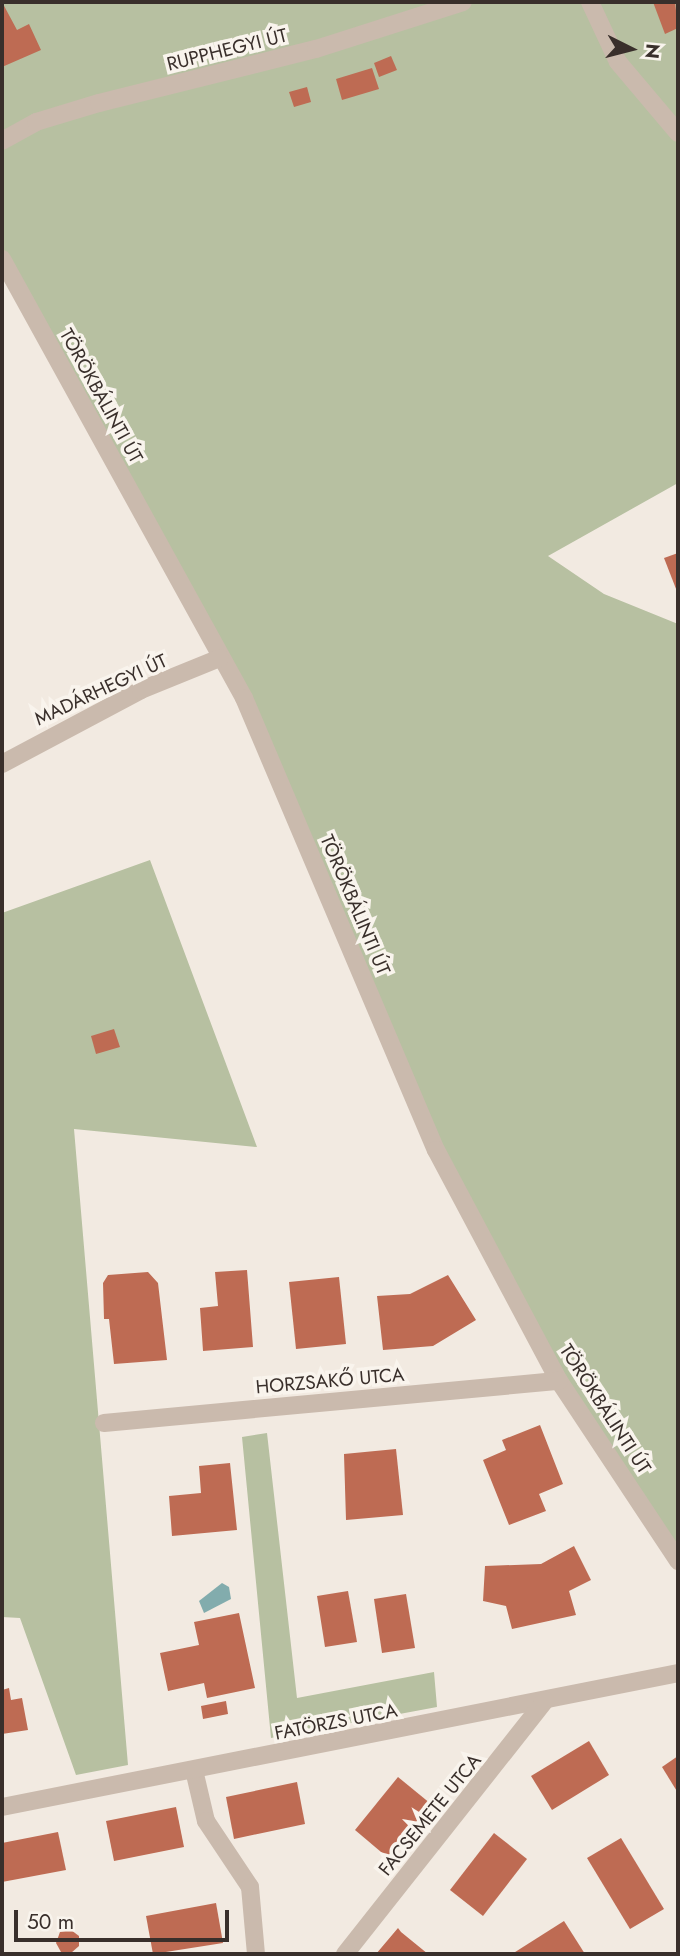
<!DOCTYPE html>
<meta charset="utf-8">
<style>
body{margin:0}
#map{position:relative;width:680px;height:1956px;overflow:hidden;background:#f2eae1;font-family:Jost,sans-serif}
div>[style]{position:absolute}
.green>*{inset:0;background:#b7c0a1}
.water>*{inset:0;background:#82acad}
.building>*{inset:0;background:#be6b53}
.street>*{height:18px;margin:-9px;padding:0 9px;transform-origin:9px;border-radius:9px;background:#cabaad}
span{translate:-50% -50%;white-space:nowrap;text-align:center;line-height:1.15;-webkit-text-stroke:7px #f9f4ed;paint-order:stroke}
.street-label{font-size:19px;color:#392f2b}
.frame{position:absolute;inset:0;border:4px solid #392f2b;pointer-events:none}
.north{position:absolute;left:596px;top:14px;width:70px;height:70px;-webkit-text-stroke:5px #f9f4ed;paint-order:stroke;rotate:96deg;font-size:19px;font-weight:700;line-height:28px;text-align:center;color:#392f2b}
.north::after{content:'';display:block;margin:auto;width:24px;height:32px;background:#392f2b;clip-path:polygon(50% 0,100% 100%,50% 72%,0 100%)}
.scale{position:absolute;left:14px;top:1910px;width:215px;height:32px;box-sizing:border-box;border:4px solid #392f2b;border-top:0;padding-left:9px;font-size:21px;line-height:24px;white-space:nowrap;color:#392f2b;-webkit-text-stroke:5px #f9f4ed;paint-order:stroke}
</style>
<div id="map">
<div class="green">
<div style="clip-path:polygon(2px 2px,678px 2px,678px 483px,548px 556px,604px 594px,678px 624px,678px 1561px,628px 1484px,436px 1150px,244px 698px,2px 259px)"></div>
<div style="clip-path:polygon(150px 860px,257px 1147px,74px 1129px,128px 1765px,76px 1775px,20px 1618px,2px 1617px,2px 913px)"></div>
<div style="clip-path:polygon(267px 1433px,297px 1698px,434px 1672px,437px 1707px,271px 1738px,242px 1437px)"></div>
</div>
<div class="water">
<div style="clip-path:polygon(222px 1583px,229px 1587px,231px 1599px,204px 1613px,199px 1601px)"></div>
</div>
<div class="building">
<div style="clip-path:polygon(2px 2px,17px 30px,29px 24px,41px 50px,2px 67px)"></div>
<div style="clip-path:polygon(653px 2px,675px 2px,678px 28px,665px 34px)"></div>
<div style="clip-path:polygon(391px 56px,397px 70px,379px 77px,374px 63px)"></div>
<div style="clip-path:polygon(372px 68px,379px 89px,342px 100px,336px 79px)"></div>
<div style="clip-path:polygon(307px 87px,311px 102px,294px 107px,289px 92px)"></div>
<div style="clip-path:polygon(678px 553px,678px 594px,664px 558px)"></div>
<div style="clip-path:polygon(114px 1029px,120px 1047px,96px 1054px,91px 1036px)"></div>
<div style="clip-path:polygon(247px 1270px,253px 1347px,203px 1351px,200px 1308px,218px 1306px,215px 1272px)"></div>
<div style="clip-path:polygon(148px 1272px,158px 1283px,167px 1360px,114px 1364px,109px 1319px,104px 1319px,103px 1283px,108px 1275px)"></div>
<div style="clip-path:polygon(448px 1275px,476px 1320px,433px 1346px,383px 1350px,377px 1296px,410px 1294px)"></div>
<div style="clip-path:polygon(339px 1277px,346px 1344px,296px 1349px,289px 1282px)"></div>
<div style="clip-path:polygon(540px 1425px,563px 1484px,539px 1494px,546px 1511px,509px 1525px,483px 1460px,506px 1450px,502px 1440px)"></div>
<div style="clip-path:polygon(396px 1449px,403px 1515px,346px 1520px,344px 1454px)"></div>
<div style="clip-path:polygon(230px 1463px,237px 1530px,172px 1536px,169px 1496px,201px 1493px,199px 1466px)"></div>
<div style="clip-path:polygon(574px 1546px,591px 1580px,569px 1591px,576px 1615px,512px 1629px,506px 1606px,483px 1601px,485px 1566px,541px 1564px)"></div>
<div style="clip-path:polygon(348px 1591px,357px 1642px,325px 1647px,317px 1596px)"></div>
<div style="clip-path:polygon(406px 1594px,415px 1648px,382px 1653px,374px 1599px)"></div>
<div style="clip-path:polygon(239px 1613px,255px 1688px,207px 1698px,204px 1683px,168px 1691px,160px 1653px,199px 1645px,194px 1622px)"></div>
<div style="clip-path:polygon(9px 1688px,11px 1700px,22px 1698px,28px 1730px,2px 1734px,2px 1690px)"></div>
<div style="clip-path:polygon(226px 1701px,228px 1714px,203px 1719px,201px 1706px)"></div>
<div style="clip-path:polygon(589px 1741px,609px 1775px,552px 1810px,531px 1776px)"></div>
<div style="clip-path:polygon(678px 1756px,678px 1793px,662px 1767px)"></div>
<div style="clip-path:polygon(398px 1777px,431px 1804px,387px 1857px,355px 1830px)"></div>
<div style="clip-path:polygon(297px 1782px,305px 1824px,234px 1839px,226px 1797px)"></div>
<div style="clip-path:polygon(176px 1807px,184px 1847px,114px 1861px,106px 1821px)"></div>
<div style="clip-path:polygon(58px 1832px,66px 1870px,2px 1882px,2px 1843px)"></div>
<div style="clip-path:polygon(494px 1833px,527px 1859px,483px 1916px,450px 1890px)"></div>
<div style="clip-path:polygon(621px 1838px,664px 1909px,630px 1929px,587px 1858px)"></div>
<div style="clip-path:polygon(216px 1903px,223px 1943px,153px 1954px,146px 1916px)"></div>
<div style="clip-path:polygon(564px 1921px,585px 1954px,512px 1954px)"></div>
<div style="clip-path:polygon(398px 1928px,401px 1932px,428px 1954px,376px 1954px)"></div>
<div style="clip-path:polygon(71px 1930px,79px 1936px,79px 1946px,71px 1953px,61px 1952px,56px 1943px,60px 1932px)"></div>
</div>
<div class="street">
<div style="left:590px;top:2px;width:66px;rotate:65deg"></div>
<div style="left:618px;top:62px;width:93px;rotate:49.8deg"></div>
<div style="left:2px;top:141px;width:39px;rotate:-29deg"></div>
<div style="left:36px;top:122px;width:66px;rotate:-16.8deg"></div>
<div style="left:99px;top:103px;width:224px;rotate:-14deg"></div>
<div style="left:316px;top:49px;width:154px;rotate:-17.7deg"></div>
<div style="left:2px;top:259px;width:501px;rotate:61.13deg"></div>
<div style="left:244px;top:698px;width:491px;rotate:67deg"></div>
<div style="left:436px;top:1150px;width:262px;rotate:62deg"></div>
<div style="left:559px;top:1381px;width:216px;rotate:56.5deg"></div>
<div style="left:2px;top:764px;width:157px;rotate:-28deg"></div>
<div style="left:141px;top:690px;width:85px;rotate:-22.1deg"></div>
<div style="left:104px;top:1423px;width:457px;rotate:-5.3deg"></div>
<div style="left:194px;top:1770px;width:52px;rotate:76.8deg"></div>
<div style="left:206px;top:1821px;width:79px;rotate:56.3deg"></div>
<div style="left:250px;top:1887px;width:67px;rotate:84.9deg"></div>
<div style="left:2px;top:1807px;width:689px;rotate:-11.21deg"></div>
<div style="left:345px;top:1954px;width:323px;rotate:-51.7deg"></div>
</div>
<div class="street-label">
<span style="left:227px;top:50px;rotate:-14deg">RUPPHEGYI ÚT</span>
<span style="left:101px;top:396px;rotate:61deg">TÖRÖKBÁLINTI ÚT</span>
<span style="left:101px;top:690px;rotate:-25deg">MADÁRHEGYI ÚT</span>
<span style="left:355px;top:905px;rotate:67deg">TÖRÖKBÁLINTI ÚT</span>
<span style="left:330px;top:1381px;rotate:-5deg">HORZSAKŐ UTCA</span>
<span style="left:605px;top:1409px;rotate:57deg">TÖRÖKBÁLINTI ÚT</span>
<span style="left:336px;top:1722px;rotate:-11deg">FATÖRZS UTCA</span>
<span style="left:430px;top:1815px;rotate:-51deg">FACSEMETE UTCA</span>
</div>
<div class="frame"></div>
<div class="north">N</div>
<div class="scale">50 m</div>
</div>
